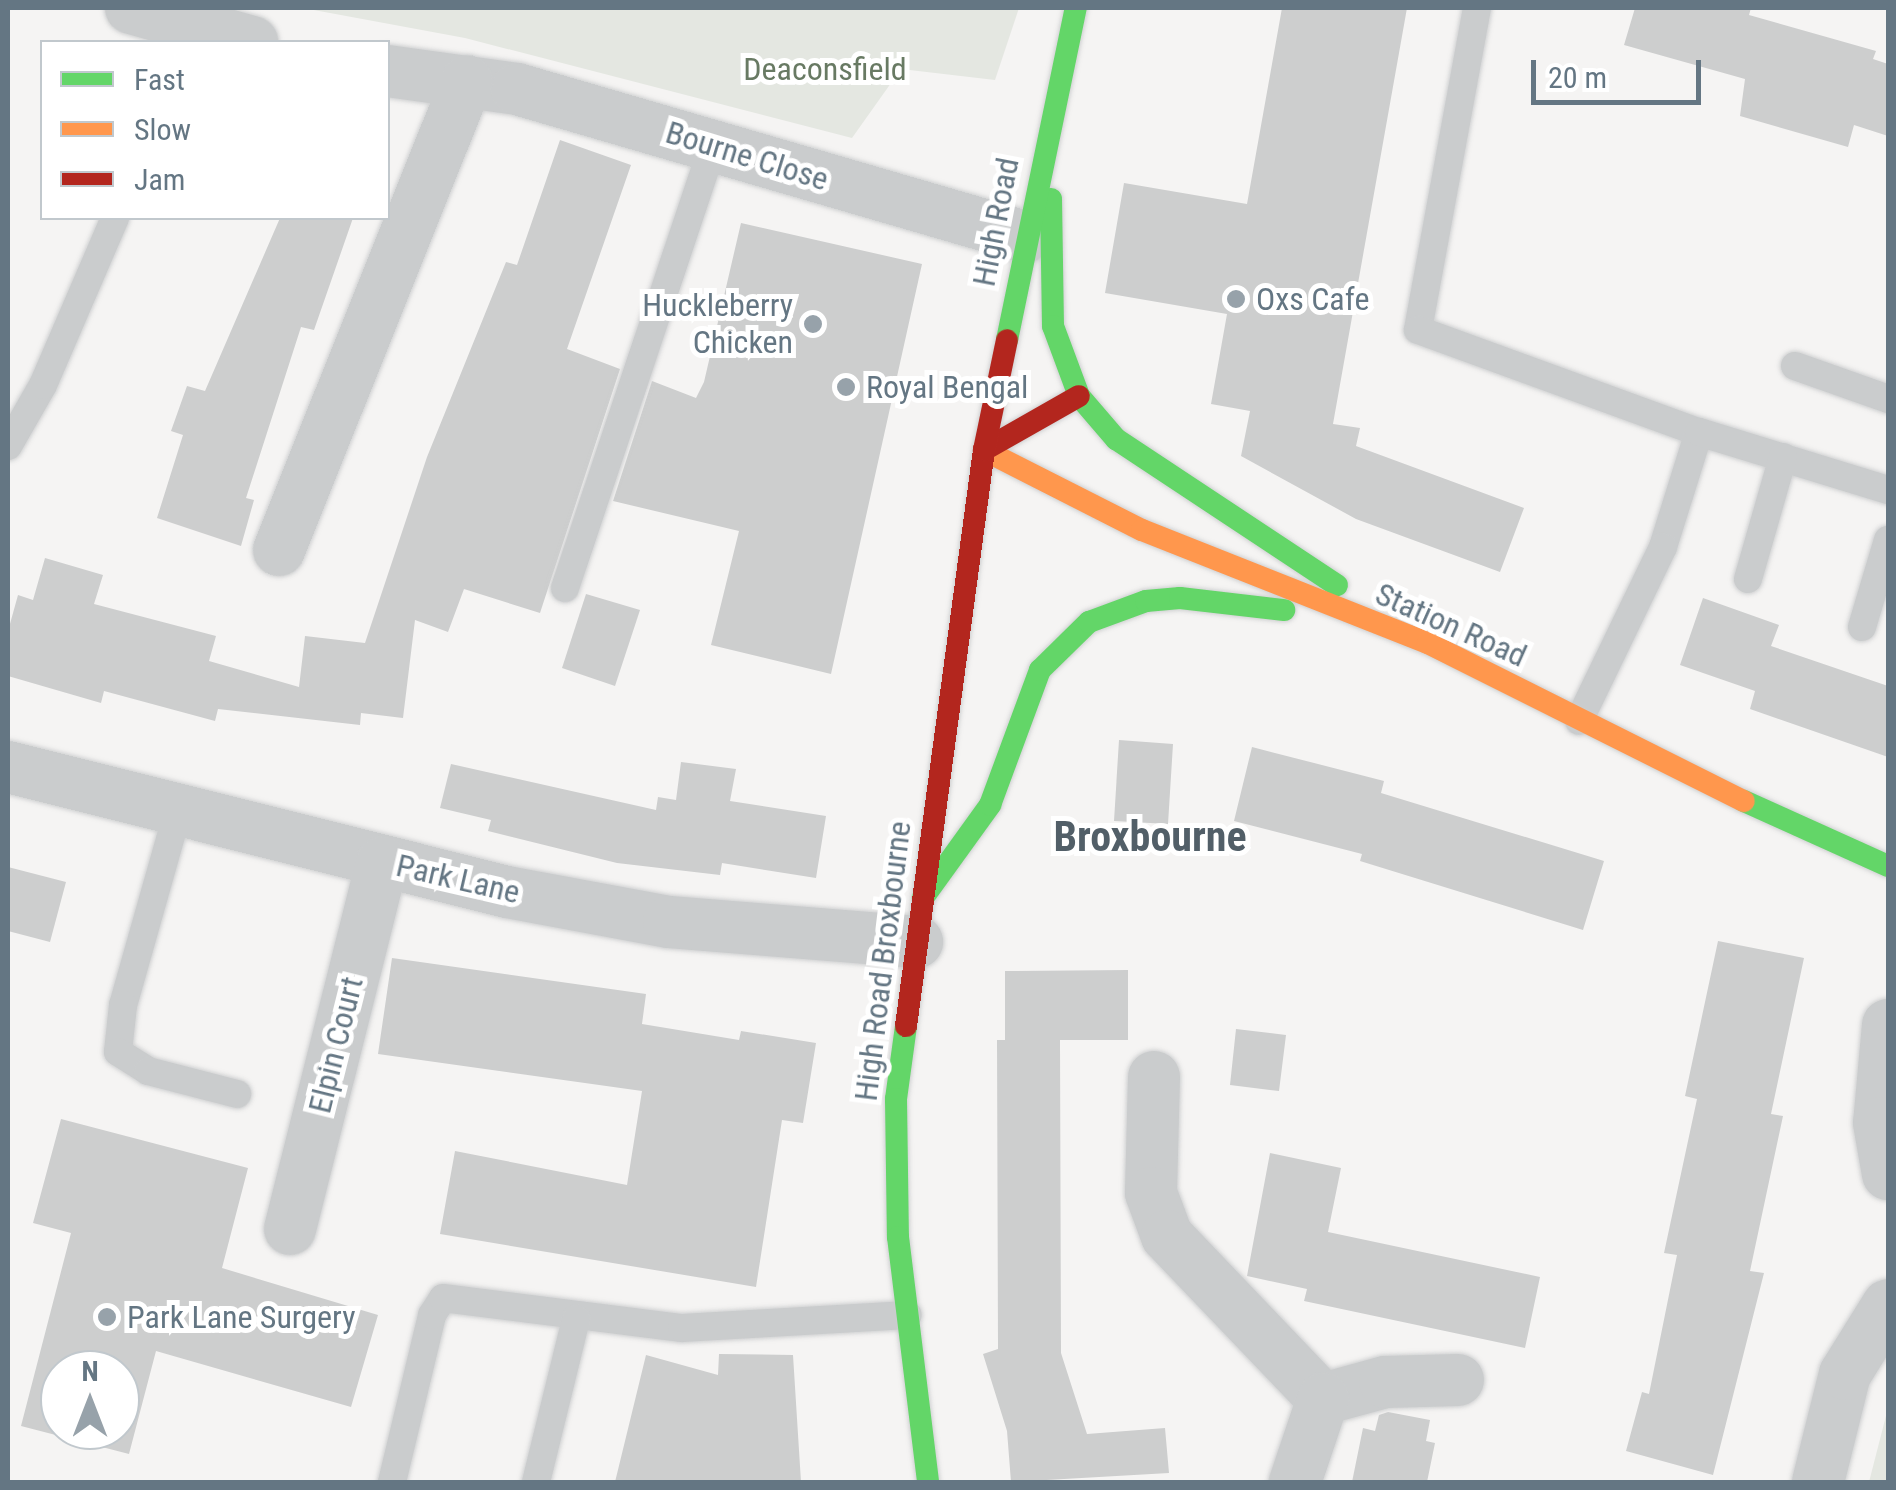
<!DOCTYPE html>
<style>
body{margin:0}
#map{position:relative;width:1896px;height:1490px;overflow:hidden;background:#f5f4f3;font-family:"Roboto Condensed",sans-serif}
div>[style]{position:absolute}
.green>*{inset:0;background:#e4e7e1}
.building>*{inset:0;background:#cdcece}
.roads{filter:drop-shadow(0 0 2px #d0d1d2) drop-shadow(0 0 2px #d0d1d2)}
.lane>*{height:28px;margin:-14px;padding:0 14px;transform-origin:14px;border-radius:14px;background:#cacccd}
.street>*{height:52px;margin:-26px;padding:0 26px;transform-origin:26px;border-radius:26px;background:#cacccd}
.fast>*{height:22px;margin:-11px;padding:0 11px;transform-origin:11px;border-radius:11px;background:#63d668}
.slow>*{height:22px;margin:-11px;padding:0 11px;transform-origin:11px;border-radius:11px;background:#ff974d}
.jam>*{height:22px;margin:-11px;padding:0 11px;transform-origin:11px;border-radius:11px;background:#b3261e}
.dots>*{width:28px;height:28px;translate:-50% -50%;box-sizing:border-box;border:5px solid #fff;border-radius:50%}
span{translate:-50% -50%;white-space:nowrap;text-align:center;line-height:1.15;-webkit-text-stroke:10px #fff;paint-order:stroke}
.park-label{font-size:32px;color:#687a63}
.street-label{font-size:32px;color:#647683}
.poi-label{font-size:32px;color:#647683}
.left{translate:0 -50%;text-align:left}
.right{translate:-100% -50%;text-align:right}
.district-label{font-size:42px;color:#525f68;font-weight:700}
.frame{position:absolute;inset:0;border:10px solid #647683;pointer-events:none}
.legend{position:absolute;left:40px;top:40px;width:350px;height:180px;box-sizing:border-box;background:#fff;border:2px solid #c1c8cd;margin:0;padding:12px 18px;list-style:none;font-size:30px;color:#647683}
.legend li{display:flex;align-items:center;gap:20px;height:50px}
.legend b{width:50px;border:2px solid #c1c8cd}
.north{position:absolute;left:40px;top:1350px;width:100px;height:100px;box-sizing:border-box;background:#fff;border:2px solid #c1c8cd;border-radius:50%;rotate:0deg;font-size:28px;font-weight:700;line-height:40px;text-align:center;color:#647683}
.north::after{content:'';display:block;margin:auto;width:35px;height:45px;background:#97a2aa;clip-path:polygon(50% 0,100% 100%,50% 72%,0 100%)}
.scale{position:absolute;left:1531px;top:60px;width:170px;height:45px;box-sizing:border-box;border:5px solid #647683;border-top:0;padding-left:12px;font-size:30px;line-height:35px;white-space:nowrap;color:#647683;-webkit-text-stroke:8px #fff;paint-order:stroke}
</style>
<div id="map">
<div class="green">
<div style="clip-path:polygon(303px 8px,1019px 8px,995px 80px,901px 69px,852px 138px,465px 38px)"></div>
<div style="clip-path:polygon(1888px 1408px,1888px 1482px,1869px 1482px)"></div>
</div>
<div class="building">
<div style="clip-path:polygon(1282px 8px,1407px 8px,1333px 424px,1360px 428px,1356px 446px,1524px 508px,1500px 572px,1356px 519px,1241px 456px,1250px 411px,1211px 404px,1227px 314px,1105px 293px,1124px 183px,1247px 204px)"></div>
<div style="clip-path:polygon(1635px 8px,1751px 8px,1749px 15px,1876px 51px,1873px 59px,1888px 64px,1888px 136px,1854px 125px,1848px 147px,1740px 116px,1745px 79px,1624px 45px)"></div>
<div style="clip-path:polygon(560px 140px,631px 165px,567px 349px,620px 369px,540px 613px,464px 589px,448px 632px,415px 620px,403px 718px,361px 713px,360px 725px,218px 709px,215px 721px,104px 691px,101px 703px,8px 676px,8px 631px,18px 595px,33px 600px,45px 558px,103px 575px,94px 604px,216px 636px,209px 661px,299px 687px,305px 636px,365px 643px,427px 457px,506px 262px,517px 265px)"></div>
<div style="clip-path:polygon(280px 218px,353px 218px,314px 330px,301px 327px,246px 498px,254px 500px,241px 546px,157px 518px,183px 435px,171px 431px,187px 386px,205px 391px)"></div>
<div style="clip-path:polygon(741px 223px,922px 264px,831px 674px,711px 645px,739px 531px,613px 501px,652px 381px,696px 398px,704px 382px)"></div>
<div style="clip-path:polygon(586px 594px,640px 610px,615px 686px,562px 668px)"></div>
<div style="clip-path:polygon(1703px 598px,1779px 625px,1771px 646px,1888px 686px,1888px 757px,1750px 709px,1755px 691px,1680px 665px)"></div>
<div style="clip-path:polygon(1119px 740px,1173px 744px,1168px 824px,1114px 821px)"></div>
<div style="clip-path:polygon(1252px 747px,1384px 781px,1381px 793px,1604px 861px,1583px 930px,1360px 861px,1362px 854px,1234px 821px)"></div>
<div style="clip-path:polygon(681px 762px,736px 769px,730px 801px,826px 816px,816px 878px,722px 863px,720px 875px,617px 863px,488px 831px,491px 820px,440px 808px,451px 764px,656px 810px,658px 797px,676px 800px)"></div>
<div style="clip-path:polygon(8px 867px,66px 882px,50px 942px,8px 931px)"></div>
<div style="clip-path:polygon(1718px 941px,1804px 958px,1771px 1114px,1783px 1116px,1750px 1271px,1764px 1273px,1713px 1475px,1626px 1451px,1642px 1392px,1649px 1394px,1677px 1255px,1664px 1253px,1697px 1099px,1685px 1096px)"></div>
<div style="clip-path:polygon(392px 958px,646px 994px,642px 1024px,739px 1040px,741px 1031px,816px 1043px,803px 1123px,782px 1120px,756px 1287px,440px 1234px,455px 1151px,627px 1185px,642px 1091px,378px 1054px)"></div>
<div style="clip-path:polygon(1128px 970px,1128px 1040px,1060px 1040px,1061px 1353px,1087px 1434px,1165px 1428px,1169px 1473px,1011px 1482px,1007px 1431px,983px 1354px,998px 1349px,997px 1040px,1005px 1040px,1005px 971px)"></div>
<div style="clip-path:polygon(1236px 1029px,1286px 1035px,1279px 1091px,1230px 1085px)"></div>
<div style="clip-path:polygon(evenodd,61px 1119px,248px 1168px,222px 1268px,378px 1315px,351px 1407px,156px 1351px,129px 1454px,21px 1426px,71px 1233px,33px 1223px,61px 1119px,60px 1370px,120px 1370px,120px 1430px,60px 1430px,60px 1370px)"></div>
<div style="clip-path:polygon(1270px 1153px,1341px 1168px,1328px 1232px,1540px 1277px,1525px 1348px,1304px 1301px,1307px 1289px,1247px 1276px)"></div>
<div style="clip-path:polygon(719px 1354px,793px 1355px,801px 1482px,615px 1482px,646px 1355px,718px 1375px)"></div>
<div style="clip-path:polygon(1388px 1412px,1430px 1420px,1426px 1441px,1435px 1443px,1427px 1482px,1352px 1482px,1363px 1428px,1375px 1431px,1379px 1415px)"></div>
</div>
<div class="roads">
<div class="lane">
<div style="left:1477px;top:8px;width:327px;rotate:100.4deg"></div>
<div style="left:1418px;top:330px;width:299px;rotate:20deg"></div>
<div style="left:1699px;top:432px;width:121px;rotate:107.4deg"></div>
<div style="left:1663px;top:547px;width:193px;rotate:115.8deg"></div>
<div style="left:1795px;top:366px;width:99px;rotate:19.5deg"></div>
<div style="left:1699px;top:432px;width:198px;rotate:17.1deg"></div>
<div style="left:8px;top:446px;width:70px;rotate:-60.2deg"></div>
<div style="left:43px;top:385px;width:182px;rotate:-66.7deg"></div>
<div style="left:1748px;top:579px;width:127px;rotate:-74deg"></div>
<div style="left:565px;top:588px;width:467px;rotate:-71.5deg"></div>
<div style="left:1862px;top:627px;width:91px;rotate:-73.4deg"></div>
<div style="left:178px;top:811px;width:202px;rotate:105.8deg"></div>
<div style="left:123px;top:1005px;width:47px;rotate:96.1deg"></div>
<div style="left:118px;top:1052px;width:36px;rotate:32deg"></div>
<div style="left:148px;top:1071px;width:92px;rotate:14.5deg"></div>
<div style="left:392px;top:1482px;width:172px;rotate:-76.5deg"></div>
<div style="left:432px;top:1315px;width:20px;rotate:-57deg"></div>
<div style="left:443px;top:1298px;width:241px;rotate:7.2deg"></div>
<div style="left:682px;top:1328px;width:226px;rotate:-3.3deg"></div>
<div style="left:536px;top:1482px;width:168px;rotate:-76.2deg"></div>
</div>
<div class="street">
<div style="left:131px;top:8px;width:126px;rotate:15.7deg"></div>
<div style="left:388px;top:71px;width:130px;rotate:7.9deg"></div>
<div style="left:517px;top:89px;width:529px;rotate:16.24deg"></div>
<div style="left:279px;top:550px;width:505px;rotate:-68.16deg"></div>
<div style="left:8px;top:767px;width:514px;rotate:14.06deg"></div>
<div style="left:507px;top:892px;width:165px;rotate:10.5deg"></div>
<div style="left:669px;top:922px;width:249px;rotate:4.6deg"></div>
<div style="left:1888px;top:1025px;width:98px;rotate:95.2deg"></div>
<div style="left:1879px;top:1123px;width:52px;rotate:80deg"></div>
<div style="left:1154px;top:1077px;width:116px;rotate:91.5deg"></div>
<div style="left:1151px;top:1193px;width:46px;rotate:69.6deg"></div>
<div style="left:1167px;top:1236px;width:226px;rotate:46.3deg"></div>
<div style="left:290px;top:1229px;width:378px;rotate:-75.9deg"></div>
<div style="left:1323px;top:1399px;width:64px;rotate:-15.3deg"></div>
<div style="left:1385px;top:1382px;width:73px;rotate:-1.6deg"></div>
<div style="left:1295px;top:1482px;width:88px;rotate:-71.4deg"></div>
<div style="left:1818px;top:1482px;width:111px;rotate:-76deg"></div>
<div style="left:1845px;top:1374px;width:81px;rotate:-58.1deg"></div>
</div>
<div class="fast">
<div style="left:1051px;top:199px;width:127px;rotate:89.1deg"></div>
<div style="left:1053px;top:326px;width:75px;rotate:69.6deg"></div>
<div style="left:1079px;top:396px;width:57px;rotate:49.3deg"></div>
<div style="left:1116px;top:439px;width:265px;rotate:33.5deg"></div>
<div style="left:1007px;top:340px;width:339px;rotate:-78.3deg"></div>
<div style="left:1744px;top:801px;width:158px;rotate:24.3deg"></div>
<div style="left:923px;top:898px;width:115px;rotate:-54.2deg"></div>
<div style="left:990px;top:805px;width:144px;rotate:-69.7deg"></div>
<div style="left:1040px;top:670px;width:69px;rotate:-44.4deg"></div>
<div style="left:1089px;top:622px;width:61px;rotate:-20.2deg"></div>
<div style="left:1146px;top:601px;width:34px;rotate:-5deg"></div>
<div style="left:1180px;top:598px;width:105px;rotate:6.6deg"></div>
<div style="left:906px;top:1026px;width:74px;rotate:97.8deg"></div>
<div style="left:896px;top:1099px;width:138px;rotate:89.2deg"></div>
<div style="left:898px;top:1237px;width:247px;rotate:83deg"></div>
</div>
<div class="slow">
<div style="left:984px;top:450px;width:177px;rotate:26.9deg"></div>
<div style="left:1142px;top:530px;width:308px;rotate:21.6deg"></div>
<div style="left:1428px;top:643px;width:353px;rotate:26.6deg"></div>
</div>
<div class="jam">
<div style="left:984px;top:450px;width:109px;rotate:-29.6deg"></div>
<div style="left:906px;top:1026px;width:581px;rotate:-82.29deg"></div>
<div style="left:984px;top:450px;width:112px;rotate:-78.2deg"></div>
</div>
</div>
<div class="dots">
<div style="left:1236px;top:299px;background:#97a2aa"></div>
<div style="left:813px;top:324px;background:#97a2aa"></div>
<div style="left:846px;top:387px;background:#97a2aa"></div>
<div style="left:107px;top:1317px;background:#97a2aa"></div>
</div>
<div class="park-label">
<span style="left:825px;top:69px">Deaconsfield</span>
</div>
<div class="street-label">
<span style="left:747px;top:156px;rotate:17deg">Bourne Close</span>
<span style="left:996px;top:222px;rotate:-79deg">High Road</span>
<span style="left:1451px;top:625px;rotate:24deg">Station Road</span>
<span style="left:458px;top:879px;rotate:13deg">Park Lane</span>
<span style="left:883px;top:961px;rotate:-83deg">High Road Broxbourne</span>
<span style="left:336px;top:1045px;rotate:-76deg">Elpin Court</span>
</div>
<div class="poi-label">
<span class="left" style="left:1256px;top:299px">Oxs Cafe</span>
<span class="right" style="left:793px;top:324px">Huckleberry<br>Chicken</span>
<span class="left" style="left:866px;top:387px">Royal Bengal</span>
<span class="left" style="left:127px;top:1317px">Park Lane Surgery</span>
</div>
<div class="district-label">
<span style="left:1150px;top:837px">Broxbourne</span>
</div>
<div class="frame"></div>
<ul class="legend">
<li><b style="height:12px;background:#63d668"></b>Fast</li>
<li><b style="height:12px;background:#ff974d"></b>Slow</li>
<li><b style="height:12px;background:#b3261e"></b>Jam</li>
</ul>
<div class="north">N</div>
<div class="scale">20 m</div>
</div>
